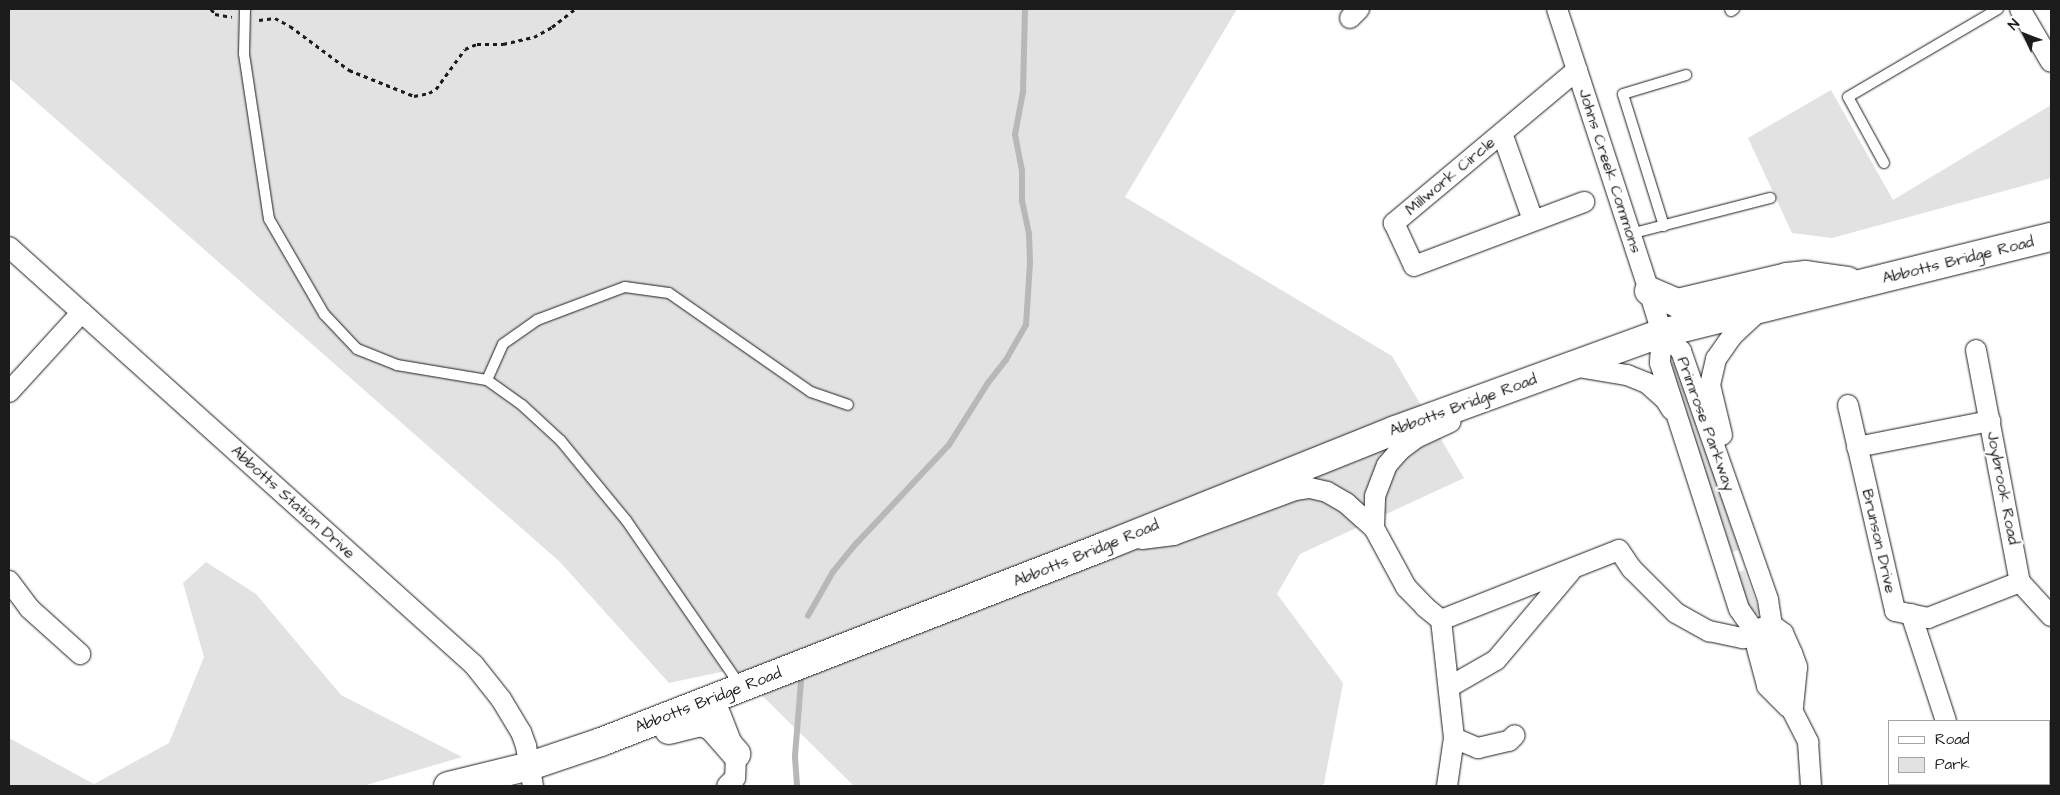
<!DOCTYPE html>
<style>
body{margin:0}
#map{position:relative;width:2060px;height:795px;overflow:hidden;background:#fff;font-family:"Architects Daughter",sans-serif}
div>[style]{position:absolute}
.green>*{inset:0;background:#e2e2e2}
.stream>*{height:5.5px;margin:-2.75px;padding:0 2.75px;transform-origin:2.75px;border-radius:2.75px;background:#b8b8b8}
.path>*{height:3px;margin-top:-1.5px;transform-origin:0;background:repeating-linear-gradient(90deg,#1c1c1c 0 4px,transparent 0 8px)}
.roads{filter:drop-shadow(0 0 1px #1c1c1c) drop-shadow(0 0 1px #1c1c1c)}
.service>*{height:10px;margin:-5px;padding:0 5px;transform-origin:5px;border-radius:5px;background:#fff}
.minor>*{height:20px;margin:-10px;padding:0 10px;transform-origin:10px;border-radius:10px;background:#fff}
.secondary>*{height:28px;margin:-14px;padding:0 14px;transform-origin:14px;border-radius:14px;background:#fff}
span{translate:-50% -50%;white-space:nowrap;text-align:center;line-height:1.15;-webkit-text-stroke:4.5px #fff;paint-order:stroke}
.street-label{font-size:16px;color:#1c1c1c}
.frame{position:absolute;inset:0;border:10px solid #1c1c1c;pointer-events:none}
.legend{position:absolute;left:1888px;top:720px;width:162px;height:65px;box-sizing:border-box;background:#fff;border:1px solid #a4a4a4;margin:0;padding:6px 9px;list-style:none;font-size:15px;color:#1c1c1c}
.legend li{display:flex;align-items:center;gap:10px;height:25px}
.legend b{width:25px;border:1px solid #a4a4a4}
.north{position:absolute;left:2000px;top:10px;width:50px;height:50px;-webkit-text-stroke:4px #fff;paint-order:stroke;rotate:313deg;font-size:14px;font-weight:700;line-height:20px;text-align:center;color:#1c1c1c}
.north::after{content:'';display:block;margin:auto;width:18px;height:22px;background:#1c1c1c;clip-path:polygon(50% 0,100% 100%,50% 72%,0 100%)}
</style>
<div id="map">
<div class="green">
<div style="clip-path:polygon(9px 9px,1237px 9px,1125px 197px,1392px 356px,1464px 478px,1300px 554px,1277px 594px,1343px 683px,1324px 784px,1319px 786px,854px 786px,735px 669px,669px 683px,560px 562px,9px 78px)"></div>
<div style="clip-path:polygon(1831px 90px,1893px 200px,2051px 105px,2051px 178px,1832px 238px,1792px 233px,1748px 138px)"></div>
<div style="clip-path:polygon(1677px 362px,1739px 550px,1732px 552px,1674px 382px,1671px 363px)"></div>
<div style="clip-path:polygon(206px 562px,256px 594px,341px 695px,462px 757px,363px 786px,9px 786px,9px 738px,94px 784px,169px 743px,204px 657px,183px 583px)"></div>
<div style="clip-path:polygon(1744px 570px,1760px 613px,1751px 617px,1737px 573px)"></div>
</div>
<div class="stream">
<div style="left:808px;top:616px;width:51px;rotate:-60.4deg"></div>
<div style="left:833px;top:572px;width:36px;rotate:-51deg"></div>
<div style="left:856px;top:544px;width:136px;rotate:-46.8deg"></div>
<div style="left:949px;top:445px;width:73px;rotate:-57.8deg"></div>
<div style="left:988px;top:383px;width:29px;rotate:-52deg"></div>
<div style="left:1006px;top:360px;width:40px;rotate:-60.3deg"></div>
<div style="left:1026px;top:325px;width:62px;rotate:-86.3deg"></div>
<div style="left:1030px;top:263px;width:29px;rotate:-92deg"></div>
<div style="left:1029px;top:234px;width:34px;rotate:-102deg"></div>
<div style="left:1022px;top:201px;width:30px;rotate:-90deg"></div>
<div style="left:1022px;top:171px;width:37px;rotate:-101deg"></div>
<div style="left:1015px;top:135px;width:44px;rotate:-79.5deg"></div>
<div style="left:1023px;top:92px;width:83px;rotate:-88.6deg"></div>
<div style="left:797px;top:786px;width:30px;rotate:-94deg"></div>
<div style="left:795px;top:756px;width:74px;rotate:-85.4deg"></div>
</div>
<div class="path">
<div style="left:211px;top:9px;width:6px;rotate:51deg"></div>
<div style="left:215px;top:14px;width:17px;rotate:10deg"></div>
<div style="left:259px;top:20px;width:16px;rotate:-7deg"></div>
<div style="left:275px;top:18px;width:17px;rotate:28deg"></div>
<div style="left:290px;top:26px;width:74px;rotate:36.7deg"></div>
<div style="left:349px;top:70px;width:70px;rotate:21.8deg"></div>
<div style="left:414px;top:96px;width:15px;rotate:-11deg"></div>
<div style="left:429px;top:93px;width:8px;rotate:-30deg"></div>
<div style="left:436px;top:89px;width:49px;rotate:-54.1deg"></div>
<div style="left:465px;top:49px;width:13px;rotate:-23deg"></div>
<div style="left:477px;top:44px;width:26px"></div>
<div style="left:503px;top:44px;width:32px;rotate:-13deg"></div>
<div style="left:534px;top:37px;width:21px;rotate:-29deg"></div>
<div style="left:552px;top:27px;width:29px;rotate:-38deg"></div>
</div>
<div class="roads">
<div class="service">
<div style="left:245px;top:9px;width:45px;rotate:91.3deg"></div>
<div style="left:244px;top:54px;width:167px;rotate:81.4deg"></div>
<div style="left:269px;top:219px;width:110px;rotate:59.9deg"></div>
<div style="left:324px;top:314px;width:48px;rotate:46.7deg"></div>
<div style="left:357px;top:349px;width:43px;rotate:21.8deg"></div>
<div style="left:397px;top:365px;width:91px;rotate:9.5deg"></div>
<div style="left:487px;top:380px;width:43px;rotate:35.5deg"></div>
<div style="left:522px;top:405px;width:53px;rotate:42.7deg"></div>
<div style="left:561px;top:441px;width:102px;rotate:50.6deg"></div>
<div style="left:626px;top:520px;width:203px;rotate:55.4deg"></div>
<div style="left:1730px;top:9px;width:2px;rotate:63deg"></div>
<div style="left:1731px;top:11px;width:4px;rotate:-34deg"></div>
<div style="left:1884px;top:163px;width:75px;rotate:-118.6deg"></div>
<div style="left:1848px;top:97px;width:174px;rotate:-30.4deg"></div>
<div style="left:1664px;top:226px;width:138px;rotate:-107.3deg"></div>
<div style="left:1623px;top:94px;width:66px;rotate:-16.8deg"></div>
<div style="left:1630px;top:234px;width:145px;rotate:-14.4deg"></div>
<div style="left:487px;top:380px;width:39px;rotate:-66deg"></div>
<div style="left:503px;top:344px;width:42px;rotate:-35.2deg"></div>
<div style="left:537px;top:320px;width:94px;rotate:-20.6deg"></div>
<div style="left:625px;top:287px;width:44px;rotate:7.8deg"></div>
<div style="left:669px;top:293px;width:173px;rotate:34.9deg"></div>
<div style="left:811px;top:392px;width:39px;rotate:19deg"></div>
</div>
<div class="minor">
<div style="left:1557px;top:9px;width:297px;rotate:71.9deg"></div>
<div style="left:1649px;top:291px;width:44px;rotate:72.8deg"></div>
<div style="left:1662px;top:333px;width:30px;rotate:94deg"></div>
<div style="left:1660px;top:363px;width:258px;rotate:72.2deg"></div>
<div style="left:1739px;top:609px;width:37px;rotate:55deg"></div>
<div style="left:1760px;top:639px;width:9px;rotate:21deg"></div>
<div style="left:1768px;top:642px;width:74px;rotate:70.3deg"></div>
<div style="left:1793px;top:712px;width:34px;rotate:63deg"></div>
<div style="left:1808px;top:742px;width:44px;rotate:86.1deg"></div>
<div style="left:2020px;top:9px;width:61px;rotate:59.7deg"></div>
<div style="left:1350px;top:18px;width:13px;rotate:-45deg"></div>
<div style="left:1577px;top:70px;width:239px;rotate:140.1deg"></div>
<div style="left:1394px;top:223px;width:47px;rotate:65.1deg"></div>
<div style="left:1414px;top:266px;width:182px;rotate:-20.6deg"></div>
<div style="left:1502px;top:133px;width:92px;rotate:70.4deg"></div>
<div style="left:9px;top:247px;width:625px;rotate:41.95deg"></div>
<div style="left:474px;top:665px;width:43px;rotate:51.5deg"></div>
<div style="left:501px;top:699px;width:39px;rotate:59deg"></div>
<div style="left:521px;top:732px;width:15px;rotate:70deg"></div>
<div style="left:526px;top:746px;width:41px;rotate:80.1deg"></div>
<div style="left:1662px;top:333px;width:26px;rotate:43deg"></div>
<div style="left:1681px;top:351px;width:264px;rotate:70.7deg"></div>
<div style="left:1768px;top:600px;width:25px;rotate:81deg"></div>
<div style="left:1772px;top:625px;width:14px;rotate:36deg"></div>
<div style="left:1783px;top:633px;width:22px;rotate:66deg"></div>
<div style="left:1792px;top:653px;width:15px;rotate:70deg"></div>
<div style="left:1797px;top:667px;width:40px;rotate:95.7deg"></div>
<div style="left:1976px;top:350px;width:236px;rotate:79.3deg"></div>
<div style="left:2020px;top:582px;width:46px;rotate:47.6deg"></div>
<div style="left:1572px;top:366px;width:56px;rotate:9.3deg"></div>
<div style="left:1627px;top:375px;width:22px;rotate:22deg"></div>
<div style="left:1647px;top:383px;width:24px;rotate:42deg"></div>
<div style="left:1665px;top:399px;width:13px;rotate:58deg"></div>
<div style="left:9px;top:392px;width:108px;rotate:-47.6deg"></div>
<div style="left:1848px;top:405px;width:211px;rotate:77.1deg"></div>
<div style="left:1895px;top:611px;width:34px;rotate:12deg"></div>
<div style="left:1928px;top:618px;width:99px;rotate:-21.4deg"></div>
<div style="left:1722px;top:435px;width:51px;rotate:-103.5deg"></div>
<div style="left:1710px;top:385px;width:27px;rotate:-77deg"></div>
<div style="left:1716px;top:359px;width:28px;rotate:-55deg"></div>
<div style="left:1732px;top:336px;width:40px;rotate:-43deg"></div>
<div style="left:1857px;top:447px;width:136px;rotate:-11.1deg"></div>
<div style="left:1374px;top:528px;width:32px;rotate:-88deg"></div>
<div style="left:1375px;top:496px;width:33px;rotate:-69deg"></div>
<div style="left:1387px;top:465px;width:20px;rotate:-49deg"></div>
<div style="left:1400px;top:450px;width:20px;rotate:-37deg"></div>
<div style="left:1416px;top:438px;width:38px;rotate:-25deg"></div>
<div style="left:1142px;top:539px;width:32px;rotate:-7deg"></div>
<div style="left:1174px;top:535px;width:129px;rotate:-20.4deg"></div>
<div style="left:1295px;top:490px;width:15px;rotate:-8deg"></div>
<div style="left:1310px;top:488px;width:17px;rotate:13deg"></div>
<div style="left:1327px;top:492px;width:22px;rotate:30deg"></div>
<div style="left:1346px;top:503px;width:38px;rotate:42deg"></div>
<div style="left:1374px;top:528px;width:67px;rotate:61.5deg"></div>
<div style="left:1406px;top:587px;width:28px;rotate:46deg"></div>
<div style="left:1425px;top:607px;width:21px;rotate:39deg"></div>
<div style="left:1441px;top:620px;width:191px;rotate:-21.5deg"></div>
<div style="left:1619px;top:550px;width:23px;rotate:56deg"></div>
<div style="left:1632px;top:569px;width:62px;rotate:45deg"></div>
<div style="left:1676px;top:613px;width:38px;rotate:29deg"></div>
<div style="left:1709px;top:631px;width:35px;rotate:12deg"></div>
<div style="left:1743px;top:638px;width:14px;rotate:-36deg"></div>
<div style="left:1754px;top:630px;width:19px;rotate:-16deg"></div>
<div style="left:9px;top:581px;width:34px;rotate:53deg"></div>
<div style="left:29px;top:608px;width:69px;rotate:42deg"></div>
<div style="left:1911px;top:614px;width:113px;rotate:71.9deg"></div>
<div style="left:1441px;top:620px;width:119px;rotate:83.7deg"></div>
<div style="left:1454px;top:738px;width:49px;rotate:98.3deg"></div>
<div style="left:1760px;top:639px;width:9px;rotate:108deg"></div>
<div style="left:1757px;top:648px;width:39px;rotate:75deg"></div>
<div style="left:1767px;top:686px;width:30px;rotate:45deg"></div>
<div style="left:1449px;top:687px;width:54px;rotate:-29.9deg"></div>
<div style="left:1496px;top:660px;width:116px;rotate:-49.9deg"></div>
<div style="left:714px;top:698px;width:60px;rotate:68.6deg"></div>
<div style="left:736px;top:754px;width:24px;rotate:92deg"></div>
<div style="left:735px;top:778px;width:11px;rotate:135deg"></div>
<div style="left:1454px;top:738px;width:26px;rotate:23deg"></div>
<div style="left:1478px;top:748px;width:32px;rotate:-13deg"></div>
<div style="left:1509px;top:741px;width:8px;rotate:-45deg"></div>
<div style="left:1966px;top:784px;width:2px;rotate:63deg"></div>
</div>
<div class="secondary">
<div style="left:1649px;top:291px;width:30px;rotate:23deg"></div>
<div style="left:1677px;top:303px;width:113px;rotate:-13.3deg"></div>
<div style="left:1787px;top:277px;width:19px;rotate:-6deg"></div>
<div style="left:1806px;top:275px;width:42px;rotate:8.1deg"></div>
<div style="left:669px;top:730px;width:33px;rotate:-14deg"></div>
<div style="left:701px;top:722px;width:12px;rotate:20deg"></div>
<div style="left:712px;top:726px;width:37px;rotate:49deg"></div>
<div style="left:448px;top:786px;width:84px;rotate:-13.7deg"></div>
<div style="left:530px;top:766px;width:75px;rotate:-18.7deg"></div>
<div style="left:601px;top:742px;width:544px;rotate:-21.23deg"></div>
<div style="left:1108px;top:545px;width:309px;rotate:-21.8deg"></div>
<div style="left:1395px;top:430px;width:284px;rotate:-20deg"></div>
<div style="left:1662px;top:333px;width:401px;rotate:-13.9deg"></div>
</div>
</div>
<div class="street-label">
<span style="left:1610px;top:171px;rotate:72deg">Johns Creek Commons</span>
<span style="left:1450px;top:176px;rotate:-40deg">Millwork Circle</span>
<span style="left:1958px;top:260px;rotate:-14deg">Abbotts Bridge Road</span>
<span style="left:1463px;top:405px;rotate:-20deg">Abbotts Bridge Road</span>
<span style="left:1706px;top:424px;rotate:70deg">Primrose Parkway</span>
<span style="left:2003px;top:488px;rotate:79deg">Joybrook Road</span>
<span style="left:293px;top:502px;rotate:42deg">Abbotts Station Drive</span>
<span style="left:1879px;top:541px;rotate:77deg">Brunson Drive</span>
<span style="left:1086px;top:553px;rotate:-22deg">Abbotts Bridge Road</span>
<span style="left:708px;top:700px;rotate:-21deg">Abbotts Bridge Road</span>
</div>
<div class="frame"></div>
<ul class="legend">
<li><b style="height:6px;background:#fff"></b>Road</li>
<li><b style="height:14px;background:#e2e2e2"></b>Park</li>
</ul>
<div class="north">N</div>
</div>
